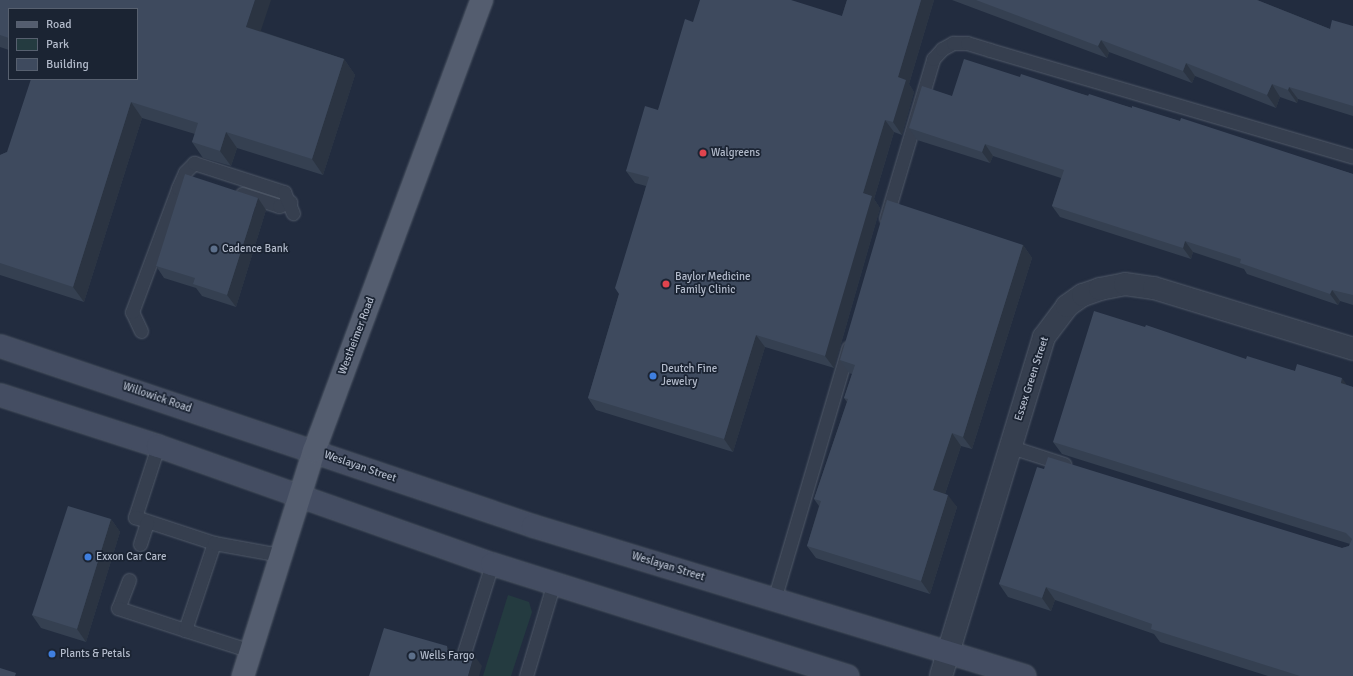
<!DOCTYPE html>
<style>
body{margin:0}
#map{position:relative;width:1353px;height:676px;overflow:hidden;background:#222c3f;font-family:Signika,sans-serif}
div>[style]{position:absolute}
.green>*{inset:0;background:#243b40}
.roads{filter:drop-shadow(0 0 1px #515a69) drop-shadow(0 0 1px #515a69)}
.lane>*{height:13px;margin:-6.5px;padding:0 6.5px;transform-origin:6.5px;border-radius:6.5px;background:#363f4f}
.street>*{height:22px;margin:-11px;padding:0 11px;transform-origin:11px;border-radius:11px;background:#363f4f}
.secondary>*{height:22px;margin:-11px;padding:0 11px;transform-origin:11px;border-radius:11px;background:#444d62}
.primary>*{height:22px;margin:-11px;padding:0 11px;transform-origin:11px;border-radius:11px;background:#545d6f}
.wall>*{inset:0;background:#354051}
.shaded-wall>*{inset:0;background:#2b3442}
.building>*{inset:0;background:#3e4a5e}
.dots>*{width:11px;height:11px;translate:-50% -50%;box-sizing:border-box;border:2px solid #1b2433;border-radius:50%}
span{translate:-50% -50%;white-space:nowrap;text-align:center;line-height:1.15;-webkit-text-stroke:3.5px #1b2433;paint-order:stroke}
.poi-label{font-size:11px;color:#b2baca}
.left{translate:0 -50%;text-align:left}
.street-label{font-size:11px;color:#b2baca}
.legend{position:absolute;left:8px;top:8px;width:130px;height:72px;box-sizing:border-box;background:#1b2433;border:1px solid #57606f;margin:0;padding:5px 7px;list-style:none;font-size:12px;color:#b2baca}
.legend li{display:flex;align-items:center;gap:8px;height:20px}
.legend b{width:20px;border:1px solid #57606f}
</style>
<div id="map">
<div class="green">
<div style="clip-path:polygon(508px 595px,529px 602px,532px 612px,511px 676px,483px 676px)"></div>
</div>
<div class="roads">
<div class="lane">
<div style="left:242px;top:194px;width:39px;rotate:18deg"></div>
<div style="left:279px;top:206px;width:12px;rotate:-20deg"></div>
<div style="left:886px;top:218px;width:166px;rotate:-73.5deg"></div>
<div style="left:933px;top:59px;width:13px;rotate:-48deg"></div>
<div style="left:942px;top:49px;width:13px;rotate:-29deg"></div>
<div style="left:953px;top:43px;width:14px"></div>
<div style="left:967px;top:43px;width:24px;rotate:17deg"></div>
<div style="left:990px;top:50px;width:378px;rotate:16.4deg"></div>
<div style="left:141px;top:331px;width:21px;rotate:-115deg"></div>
<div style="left:132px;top:312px;width:132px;rotate:-69.6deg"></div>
<div style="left:178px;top:188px;width:17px;rotate:-66deg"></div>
<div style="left:185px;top:172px;width:13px;rotate:-45deg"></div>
<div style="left:194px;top:163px;width:95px;rotate:17.9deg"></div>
<div style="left:284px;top:192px;width:23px;rotate:67deg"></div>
<div style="left:158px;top:446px;width:75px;rotate:107.9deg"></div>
<div style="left:135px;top:517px;width:83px;rotate:18.2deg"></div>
<div style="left:1011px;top:447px;width:56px;rotate:17.8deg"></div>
<div style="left:140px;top:544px;width:23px;rotate:-72deg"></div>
<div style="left:129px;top:580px;width:30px;rotate:111deg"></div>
<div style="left:118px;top:608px;width:71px;rotate:18.2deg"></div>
<div style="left:774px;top:600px;width:263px;rotate:-73.6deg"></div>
<div style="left:251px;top:651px;width:69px;rotate:-162.3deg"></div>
<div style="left:185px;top:630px;width:92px;rotate:-71.6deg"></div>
<div style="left:214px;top:543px;width:68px;rotate:10.2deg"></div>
<div style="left:462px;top:659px;width:100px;rotate:-72.5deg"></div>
<div style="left:526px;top:676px;width:98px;rotate:-73.4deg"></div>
</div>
<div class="street">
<div style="left:941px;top:676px;width:354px;rotate:-73.1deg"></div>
<div style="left:1044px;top:337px;width:39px;rotate:-53deg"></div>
<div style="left:1067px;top:306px;width:19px;rotate:-35deg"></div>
<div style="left:1083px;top:295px;width:18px;rotate:-19deg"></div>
<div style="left:1100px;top:289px;width:25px;rotate:-11deg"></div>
<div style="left:1125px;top:284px;width:29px;rotate:8deg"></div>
<div style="left:1154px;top:288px;width:208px;rotate:17deg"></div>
</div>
<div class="secondary">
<div style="left:0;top:346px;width:563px;rotate:18.66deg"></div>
<div style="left:533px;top:526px;width:514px;rotate:16.96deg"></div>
<div style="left:0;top:395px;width:166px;rotate:17.9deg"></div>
<div style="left:158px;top:446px;width:354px;rotate:19.5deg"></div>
<div style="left:492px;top:564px;width:373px;rotate:17.5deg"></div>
</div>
<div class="primary">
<div style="left:243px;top:676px;width:236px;rotate:-72.5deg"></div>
<div style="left:314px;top:451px;width:481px;rotate:-69.6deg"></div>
</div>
</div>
<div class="wall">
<div style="clip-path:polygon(0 0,260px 31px,344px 59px,355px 75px,323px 175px,237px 148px,231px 166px,203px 158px,192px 142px,195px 134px,142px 118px,84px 302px,0 275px,0 155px,7px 152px,137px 79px,9px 9px,9px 50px,0 47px)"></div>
<div style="clip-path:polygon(847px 0,934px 0,909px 84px,914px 92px,902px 135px,894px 132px,874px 199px,880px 208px,834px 368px,765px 347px,733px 452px,596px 410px,588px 398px,619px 294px,646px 186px,635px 183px,626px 171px,658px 110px,693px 22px,842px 16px)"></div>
<div style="clip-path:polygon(952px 0,1257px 0,1330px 29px,1353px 26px,1353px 116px,1298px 99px,1297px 103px,1280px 97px,1276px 108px,1195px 76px,1192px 83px,1109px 52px,1107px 58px)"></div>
<div style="clip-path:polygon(1020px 77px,1180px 121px,1353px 174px,1353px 305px,1340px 301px,1338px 305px,1247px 274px,1244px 269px,1193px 252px,1191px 259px,1060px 217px,1052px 206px,1061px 178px,993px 156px,990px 163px,917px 140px,909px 128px,952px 96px)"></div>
<div style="clip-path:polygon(266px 210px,236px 307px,202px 296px,196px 288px,164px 278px,156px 266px)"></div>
<div style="clip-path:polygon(1023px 245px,1032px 258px,972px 449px,961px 446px,945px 494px,957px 507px,930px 594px,816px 558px,807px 546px,819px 506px,814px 499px,847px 402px,844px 398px,852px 374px,849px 373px,840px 360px)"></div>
<div style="clip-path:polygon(1246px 359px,1295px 371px,1353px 387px,1353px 676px,1268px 676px,1160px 642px,1154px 634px,1055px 600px,1051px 611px,1008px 597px,999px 584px,1044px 469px,1342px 548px,1349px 546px,1350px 544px,1062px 454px,1053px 442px)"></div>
<div style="clip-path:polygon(111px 519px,120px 532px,86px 642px,41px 628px,32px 615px)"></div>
</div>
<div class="shaded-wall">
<div style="clip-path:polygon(255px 0,271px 0,257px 42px,246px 27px)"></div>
<div style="clip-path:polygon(921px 0,934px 0,909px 84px,914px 92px,902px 135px,893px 122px,898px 77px)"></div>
<div style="clip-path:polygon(1101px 40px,1109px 52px,1107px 58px,1098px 46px)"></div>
<div style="clip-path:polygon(344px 59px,355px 75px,323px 175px,312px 159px)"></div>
<div style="clip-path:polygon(1186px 63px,1195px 76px,1192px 83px,1183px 71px)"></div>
<div style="clip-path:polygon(1272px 84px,1280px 97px,1276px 108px,1267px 95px)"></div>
<div style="clip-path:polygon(1289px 87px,1298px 99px,1297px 103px,1288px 90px)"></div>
<div style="clip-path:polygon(131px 102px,142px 118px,84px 302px,73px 287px)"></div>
<div style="clip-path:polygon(885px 120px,894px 132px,874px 199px,880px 208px,834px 368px,825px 356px,863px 193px)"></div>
<div style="clip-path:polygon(226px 132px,237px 148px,231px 166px,220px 151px)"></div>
<div style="clip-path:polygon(985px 144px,993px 156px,990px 163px,982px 152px)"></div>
<div style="clip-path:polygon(258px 198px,266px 210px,236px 307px,227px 295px)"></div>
<div style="clip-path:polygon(1185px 241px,1193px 252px,1191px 259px,1183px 248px)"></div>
<div style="clip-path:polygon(1023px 245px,1032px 258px,972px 449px,963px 437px)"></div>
<div style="clip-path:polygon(1332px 290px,1340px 301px,1338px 305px,1330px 294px)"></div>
<div style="clip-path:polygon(756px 335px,765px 347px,733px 452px,724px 439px)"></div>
<div style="clip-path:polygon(1342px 378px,1351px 391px,1341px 383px)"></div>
<div style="clip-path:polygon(952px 433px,961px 446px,942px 503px,933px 490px)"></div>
<div style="clip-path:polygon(948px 495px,957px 507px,930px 594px,921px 581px)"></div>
<div style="clip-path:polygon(111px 519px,120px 532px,86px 642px,77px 629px)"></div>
<div style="clip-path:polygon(1046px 587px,1055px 600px,1051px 611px,1042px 598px)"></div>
<div style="clip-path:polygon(447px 646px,454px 657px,448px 653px)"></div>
<div style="clip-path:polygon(474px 655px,482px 666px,479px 676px,468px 676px)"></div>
</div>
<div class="building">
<div style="clip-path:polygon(0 0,255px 0,246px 27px,344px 59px,312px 159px,226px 132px,220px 151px,192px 142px,198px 123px,131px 102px,73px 287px,0 263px,0 155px,7px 152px,31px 79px,137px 79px,137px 9px,9px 9px,9px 38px,0 35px)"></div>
<div style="clip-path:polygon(700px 0,791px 0,842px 16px,847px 0,921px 0,898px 77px,906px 80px,893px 122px,885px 120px,863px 193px,872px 196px,825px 356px,756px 335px,724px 439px,588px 398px,619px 294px,615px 288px,649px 177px,626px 171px,645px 106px,658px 110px,685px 19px,693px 22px)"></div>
<div style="clip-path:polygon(976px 0,1257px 0,1330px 29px,1332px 20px,1353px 26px,1353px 106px,1289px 87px,1288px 90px,1272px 84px,1267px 95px,1186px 63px,1183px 71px,1101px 40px,1098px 46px)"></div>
<div style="clip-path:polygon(964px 59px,1020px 77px,1021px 74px,1088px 96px,1089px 94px,1132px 108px,1132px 106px,1180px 121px,1181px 118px,1353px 174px,1353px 295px,1332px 290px,1330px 294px,1240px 263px,1241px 259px,1185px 241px,1183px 248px,1052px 206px,1064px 170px,985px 144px,982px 152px,909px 128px,922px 86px,952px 96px)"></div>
<div style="clip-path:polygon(185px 174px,258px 198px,227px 295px,193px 284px,195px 278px,156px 266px)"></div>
<div style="clip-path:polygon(887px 200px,1023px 245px,963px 437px,952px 433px,933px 490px,948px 495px,921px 581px,807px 546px,821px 501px,814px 499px,848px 399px,844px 398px,855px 365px,840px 360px)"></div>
<div style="clip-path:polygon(1094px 311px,1145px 327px,1146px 325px,1246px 359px,1247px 356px,1295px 371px,1297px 364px,1342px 378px,1341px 383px,1353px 387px,1353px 676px,1300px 676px,1151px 629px,1152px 624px,1046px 587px,1042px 598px,999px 584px,1037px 467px,1044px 469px,1048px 457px,1342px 548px,1349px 546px,1352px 539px,1346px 533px,1053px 442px)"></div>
<div style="clip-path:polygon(68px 506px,111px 519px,77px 629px,32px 615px)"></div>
<div style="clip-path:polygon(384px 628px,447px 646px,448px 653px,452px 656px,462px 651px,474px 655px,468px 676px,369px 676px)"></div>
<div style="clip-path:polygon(0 668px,16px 673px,15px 676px,0 676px)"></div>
</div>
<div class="dots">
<div style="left:703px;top:153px;background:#e0444e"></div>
<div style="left:214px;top:249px;background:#5c6f8a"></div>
<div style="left:666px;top:284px;background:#e0444e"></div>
<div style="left:653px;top:376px;background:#3f7fe0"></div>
<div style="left:88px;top:557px;background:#3f7fe0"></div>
<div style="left:52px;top:654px;background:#3f7fe0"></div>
<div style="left:412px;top:656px;background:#5c6f8a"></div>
</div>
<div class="poi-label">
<span class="left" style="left:711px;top:153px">Walgreens</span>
<span class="left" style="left:222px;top:249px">Cadence Bank</span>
<span class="left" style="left:675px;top:284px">Baylor Medicine<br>Family Clinic</span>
<span class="left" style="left:661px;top:376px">Deutch Fine<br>Jewelry</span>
<span class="left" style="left:96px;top:557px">Exxon Car Care</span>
<span class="left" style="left:60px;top:654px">Plants &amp; Petals</span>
<span class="left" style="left:420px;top:656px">Wells Fargo</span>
</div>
<div class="street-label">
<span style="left:357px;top:336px;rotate:-69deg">Westheimer Road</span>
<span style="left:1032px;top:379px;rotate:-72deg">Essex Green Street</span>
<span style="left:157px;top:398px;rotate:19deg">Willowick Road</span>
<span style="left:360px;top:467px;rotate:19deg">Weslayan Street</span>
<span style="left:668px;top:567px;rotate:17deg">Weslayan Street</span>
</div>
<ul class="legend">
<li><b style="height:5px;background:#545d6f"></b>Road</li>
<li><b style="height:11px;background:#243b40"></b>Park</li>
<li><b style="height:11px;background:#3e4a5e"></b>Building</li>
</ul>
</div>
